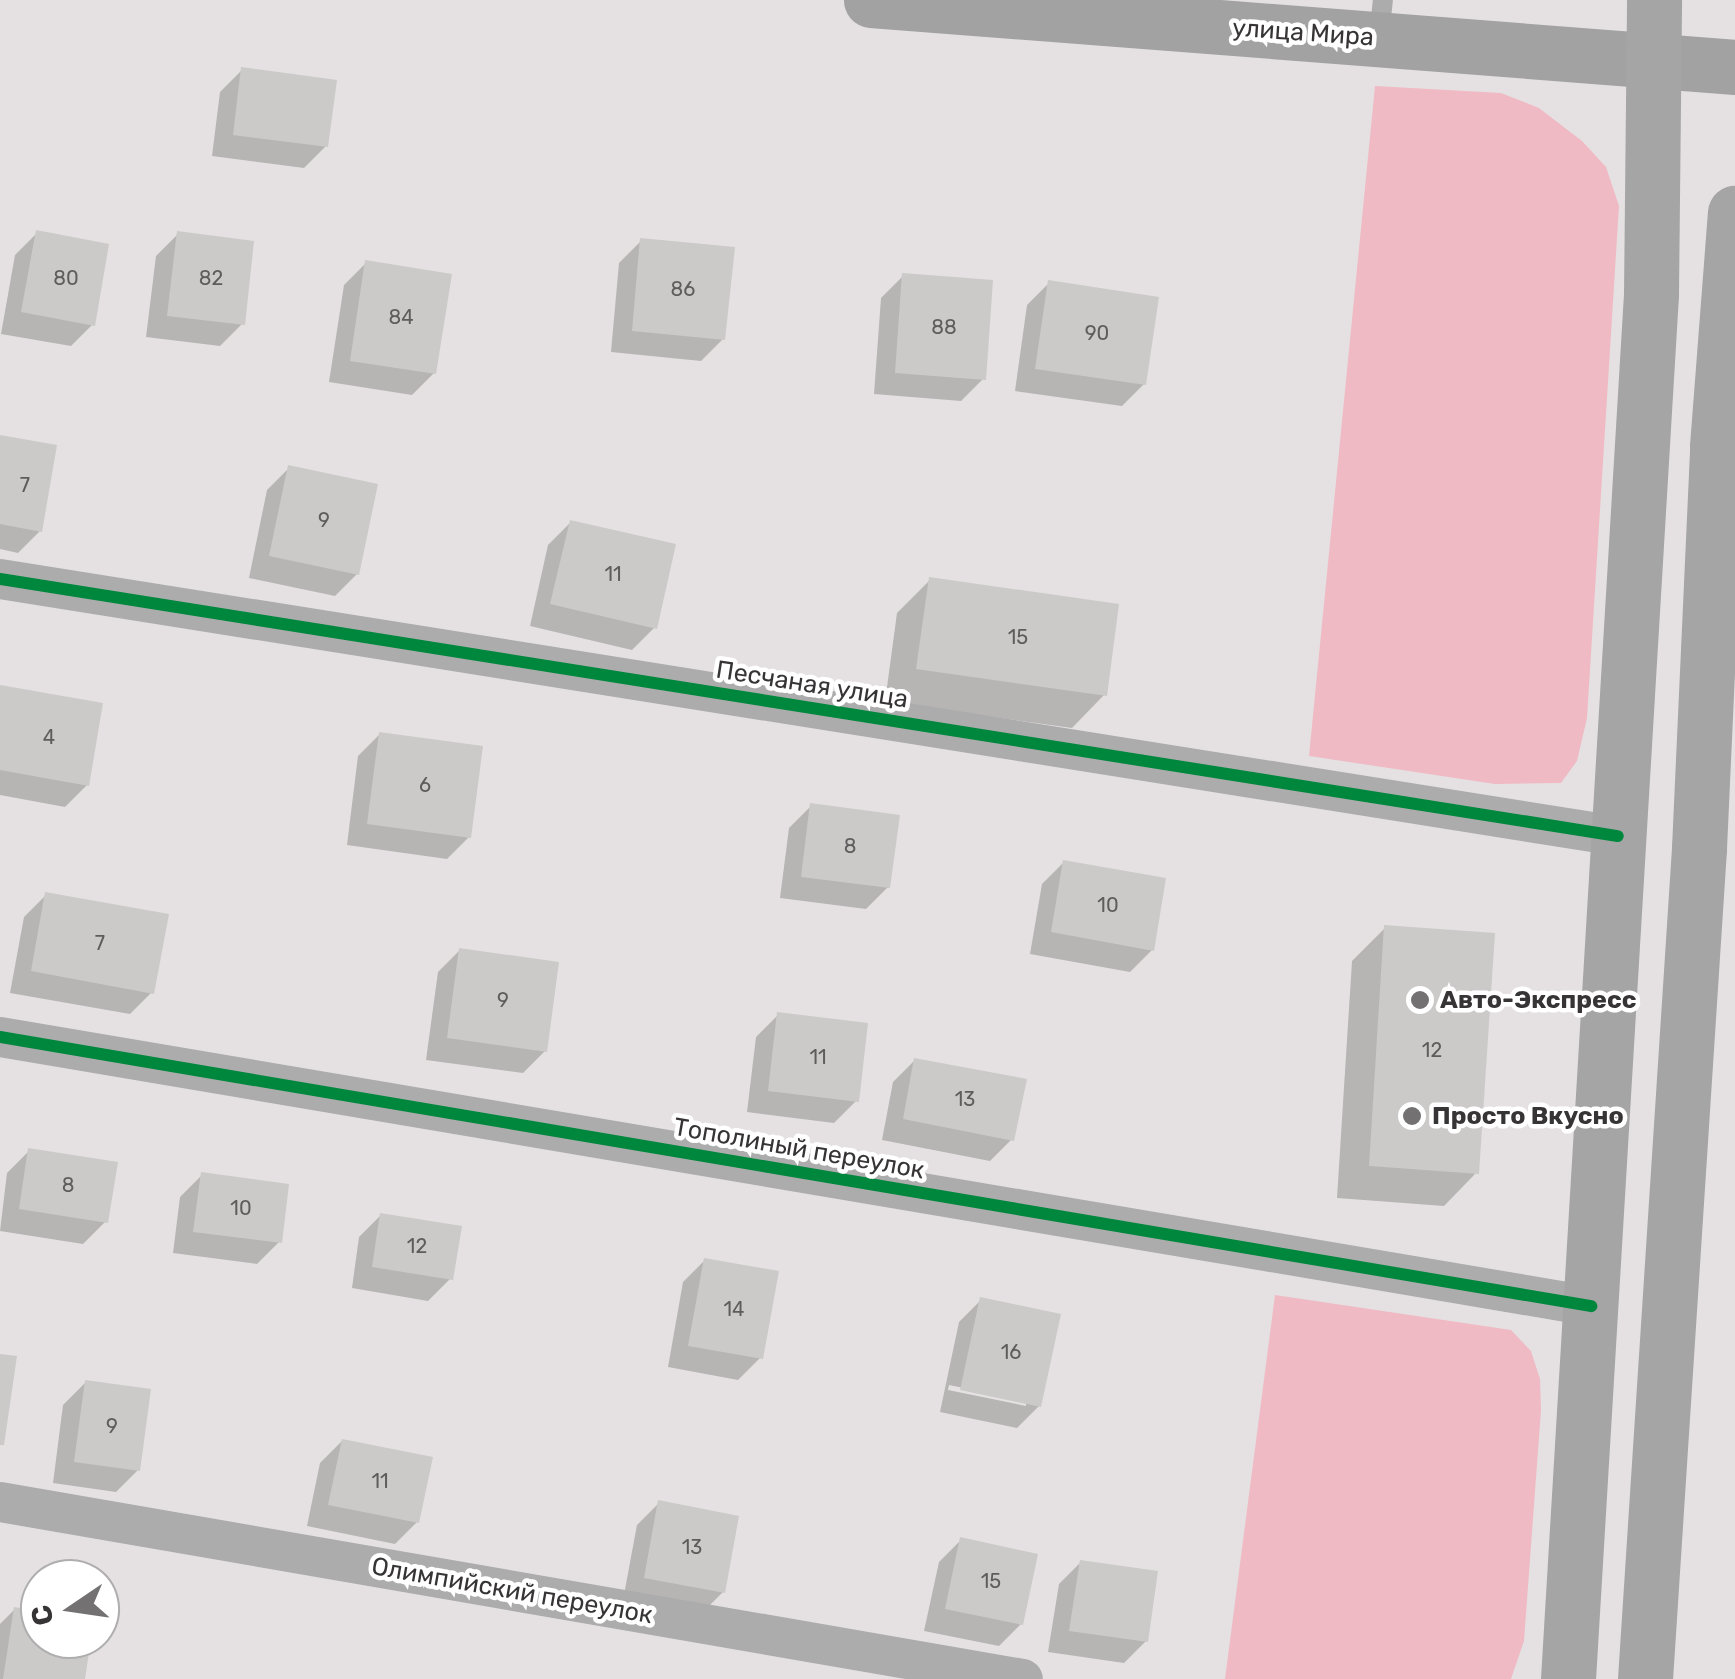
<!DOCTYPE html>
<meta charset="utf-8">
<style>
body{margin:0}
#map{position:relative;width:1735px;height:1679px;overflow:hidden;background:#e5e1e2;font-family:Rubik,sans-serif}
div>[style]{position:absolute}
.green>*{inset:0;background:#efbac4}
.shadow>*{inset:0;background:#0003}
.building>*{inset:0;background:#ccc9c9}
.service>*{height:20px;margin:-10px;padding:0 10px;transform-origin:10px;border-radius:10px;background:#acacac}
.minor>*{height:40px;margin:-20px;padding:0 20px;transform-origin:20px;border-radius:20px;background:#acacac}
.secondary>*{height:55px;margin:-27.5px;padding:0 27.5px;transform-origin:27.5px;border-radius:27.5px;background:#a2a2a2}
.primary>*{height:55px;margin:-27.5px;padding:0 27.5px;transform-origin:27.5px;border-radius:27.5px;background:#a5a5a6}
.cycleway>*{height:12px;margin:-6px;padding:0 6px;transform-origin:6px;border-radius:6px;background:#00873e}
.dots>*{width:28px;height:28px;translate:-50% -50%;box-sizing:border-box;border:5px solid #fff;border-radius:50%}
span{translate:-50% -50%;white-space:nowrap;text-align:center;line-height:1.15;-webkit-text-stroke:9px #fff;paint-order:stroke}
.number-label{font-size:20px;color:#5e5c5c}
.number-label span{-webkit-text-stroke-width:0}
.street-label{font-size:25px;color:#363434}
.poi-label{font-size:25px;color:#363434;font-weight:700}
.left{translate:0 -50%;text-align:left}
.north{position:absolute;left:20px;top:1559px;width:100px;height:100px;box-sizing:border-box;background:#fff;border:2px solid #afaeae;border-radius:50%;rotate:257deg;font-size:28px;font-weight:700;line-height:40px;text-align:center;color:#363434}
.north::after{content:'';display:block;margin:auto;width:35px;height:45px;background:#737171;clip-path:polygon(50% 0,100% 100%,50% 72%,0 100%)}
</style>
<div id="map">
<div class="green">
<div style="clip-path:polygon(1375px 86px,1501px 93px,1539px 108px,1582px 141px,1606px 167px,1619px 206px,1587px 718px,1577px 761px,1561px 783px,1495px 784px,1309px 756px)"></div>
<div style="clip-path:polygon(1275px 1295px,1511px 1330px,1531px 1351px,1540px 1379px,1541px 1410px,1524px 1641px,1511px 1679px,1225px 1679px)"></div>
</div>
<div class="shadow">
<div style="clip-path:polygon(242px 70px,326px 146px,304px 168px,212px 156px,220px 92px)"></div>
<div style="clip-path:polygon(37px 233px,93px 324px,71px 346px,1px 334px,15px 255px)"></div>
<div style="clip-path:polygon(178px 234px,242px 324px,220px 346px,146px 337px,156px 256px)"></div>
<div style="clip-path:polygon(641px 241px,723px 339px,701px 361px,611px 352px,619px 263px)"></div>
<div style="clip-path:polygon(366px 263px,434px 373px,412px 395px,329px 382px,344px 285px)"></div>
<div style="clip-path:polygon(903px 276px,983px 379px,961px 401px,874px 394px,881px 298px)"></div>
<div style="clip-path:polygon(1049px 283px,1144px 384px,1122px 406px,1015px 391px,1027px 305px)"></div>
<div style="clip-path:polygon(0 437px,40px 531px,18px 553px,0 549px)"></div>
<div style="clip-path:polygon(289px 468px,357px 574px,335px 596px,249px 578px,267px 490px)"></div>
<div style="clip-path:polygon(570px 523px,654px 628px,632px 650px,530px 626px,548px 545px)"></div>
<div style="clip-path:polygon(930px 580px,1104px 695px,1072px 728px,885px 702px,897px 613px)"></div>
<div style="clip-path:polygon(0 688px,87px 785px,65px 807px,0 795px)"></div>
<div style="clip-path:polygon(380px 734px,469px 837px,447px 859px,347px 845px,358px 756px)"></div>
<div style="clip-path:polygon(811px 806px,888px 887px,866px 909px,780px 898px,789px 828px)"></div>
<div style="clip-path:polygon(1064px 862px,1152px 950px,1130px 972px,1030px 954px,1042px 884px)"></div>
<div style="clip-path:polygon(46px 895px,152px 992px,130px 1014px,10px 993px,24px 917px)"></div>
<div style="clip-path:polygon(1385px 928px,1476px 1173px,1444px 1206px,1337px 1198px,1352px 961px)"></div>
<div style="clip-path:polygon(460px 950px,545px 1051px,523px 1073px,426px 1060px,438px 972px)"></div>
<div style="clip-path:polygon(778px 1015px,856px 1101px,834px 1123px,747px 1112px,756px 1037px)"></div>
<div style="clip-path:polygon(915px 1060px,1012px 1139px,990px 1161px,882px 1140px,893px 1082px)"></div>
<div style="clip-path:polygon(29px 1151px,105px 1222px,83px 1244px,0 1231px,7px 1173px)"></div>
<div style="clip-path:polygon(202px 1175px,279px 1242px,257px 1264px,173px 1253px,180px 1197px)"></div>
<div style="clip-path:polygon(381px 1215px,450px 1279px,428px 1301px,352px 1288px,359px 1237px)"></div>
<div style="clip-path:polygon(705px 1260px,760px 1358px,738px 1380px,668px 1367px,683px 1282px)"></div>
<div style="clip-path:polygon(evenodd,981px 1300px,1039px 1406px,1017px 1428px,940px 1412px,959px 1322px,981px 1300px,949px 1385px,1026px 1401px,1026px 1406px,948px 1390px,949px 1385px)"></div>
<div style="clip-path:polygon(85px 1383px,138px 1470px,116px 1492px,53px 1483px,63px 1405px)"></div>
<div style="clip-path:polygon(342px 1441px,417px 1522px,395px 1544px,307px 1526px,320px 1463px)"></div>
<div style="clip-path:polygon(659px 1503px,723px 1592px,701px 1614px,623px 1600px,637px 1525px)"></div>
<div style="clip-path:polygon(961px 1540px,1021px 1624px,999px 1646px,924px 1631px,939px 1562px)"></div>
<div style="clip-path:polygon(1081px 1562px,1146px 1641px,1124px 1663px,1048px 1652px,1059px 1584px)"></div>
<div style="clip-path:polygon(15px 1609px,40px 1613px,40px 1639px,89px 1639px,82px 1679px,0 1679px,0 1624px)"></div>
</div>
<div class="building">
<div style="clip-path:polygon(241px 67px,337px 80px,328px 147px,233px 135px)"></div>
<div style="clip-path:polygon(36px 230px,109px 244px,95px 326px,21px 312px)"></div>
<div style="clip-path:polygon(177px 231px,254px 241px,245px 325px,167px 316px)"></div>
<div style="clip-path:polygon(640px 238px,735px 247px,725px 340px,632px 331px)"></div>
<div style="clip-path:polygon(365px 260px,452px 274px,436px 374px,350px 361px)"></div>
<div style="clip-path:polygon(902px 273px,993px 280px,986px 380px,895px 373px)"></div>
<div style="clip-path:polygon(1048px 280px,1159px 297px,1146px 385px,1035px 369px)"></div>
<div style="clip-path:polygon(0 435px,57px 445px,42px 532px,0 524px)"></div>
<div style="clip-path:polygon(288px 465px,378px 484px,359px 575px,269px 556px)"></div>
<div style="clip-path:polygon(570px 520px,676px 544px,657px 629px,550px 604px)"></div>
<div style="clip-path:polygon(929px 577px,1119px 604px,1107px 696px,916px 669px)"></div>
<div style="clip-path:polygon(0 685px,103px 703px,89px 786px,0 770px)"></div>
<div style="clip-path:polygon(379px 732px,483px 746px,471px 838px,367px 824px)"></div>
<div style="clip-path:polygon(810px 803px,900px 815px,890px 888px,801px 877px)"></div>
<div style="clip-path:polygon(1063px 860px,1166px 878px,1154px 951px,1051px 932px)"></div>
<div style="clip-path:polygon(45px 892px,169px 914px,154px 994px,31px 971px)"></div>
<div style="clip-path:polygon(1384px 925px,1495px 933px,1479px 1174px,1369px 1166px)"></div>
<div style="clip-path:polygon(459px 948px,559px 962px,547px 1052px,447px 1038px)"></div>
<div style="clip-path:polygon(777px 1012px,868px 1023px,859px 1102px,768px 1091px)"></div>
<div style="clip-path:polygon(914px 1058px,1027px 1079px,1014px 1141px,903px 1119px)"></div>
<div style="clip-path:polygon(28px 1148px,118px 1162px,108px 1223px,19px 1209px)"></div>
<div style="clip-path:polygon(201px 1172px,289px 1184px,282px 1243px,193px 1232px)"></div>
<div style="clip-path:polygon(380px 1213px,462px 1226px,453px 1280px,372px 1267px)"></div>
<div style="clip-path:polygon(704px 1258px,779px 1271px,763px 1359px,688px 1346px)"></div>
<div style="clip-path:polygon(980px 1297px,1061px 1314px,1041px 1407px,960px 1390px)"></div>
<div style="clip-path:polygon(0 1354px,17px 1356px,4px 1445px,0 1445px)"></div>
<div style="clip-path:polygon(85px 1380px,151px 1389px,140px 1471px,74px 1462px)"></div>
<div style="clip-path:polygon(342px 1439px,433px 1457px,419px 1523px,328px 1505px)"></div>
<div style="clip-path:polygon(658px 1500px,739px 1516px,725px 1593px,644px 1578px)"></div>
<div style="clip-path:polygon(960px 1537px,1038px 1554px,1023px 1625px,945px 1609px)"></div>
<div style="clip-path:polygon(1080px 1560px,1158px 1571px,1148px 1642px,1069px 1631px)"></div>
<div style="clip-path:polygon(14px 1607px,40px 1611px,40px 1639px,91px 1639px,85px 1679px,3px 1679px)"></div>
</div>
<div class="service">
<div style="left:1379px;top:37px;width:37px;rotate:-84deg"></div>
</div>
<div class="minor">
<div style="left:0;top:579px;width:1638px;rotate:9.03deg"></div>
<div style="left:0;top:1037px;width:1614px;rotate:9.6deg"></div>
<div style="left:0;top:1502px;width:1038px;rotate:9.82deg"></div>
</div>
<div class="secondary">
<div style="left:871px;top:0;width:867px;rotate:4.43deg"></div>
</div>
<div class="primary">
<div style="left:1568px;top:1679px;width:1387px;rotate:-86.57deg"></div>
<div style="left:1651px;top:294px;width:294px;rotate:-89.4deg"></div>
<div style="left:1645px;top:1679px;width:833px;rotate:-86.28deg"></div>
<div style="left:1699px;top:848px;width:402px;rotate:-87.4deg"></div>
<div style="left:1717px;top:446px;width:234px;rotate:-85.6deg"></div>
</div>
<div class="cycleway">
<div style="left:0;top:579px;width:1638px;rotate:9.03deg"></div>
<div style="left:0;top:1037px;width:1614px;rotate:9.6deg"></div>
</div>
<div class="dots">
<div style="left:1420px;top:1000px;background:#737171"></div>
<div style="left:1412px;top:1116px;background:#737171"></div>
</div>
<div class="number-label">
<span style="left:66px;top:278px">80</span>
<span style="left:211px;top:278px">82</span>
<span style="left:683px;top:289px">86</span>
<span style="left:401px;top:317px">84</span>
<span style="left:944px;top:327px">88</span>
<span style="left:1097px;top:333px">90</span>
<span style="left:25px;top:485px">7</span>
<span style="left:324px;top:520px">9</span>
<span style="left:613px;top:574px">11</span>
<span style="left:1018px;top:637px">15</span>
<span style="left:49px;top:737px">4</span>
<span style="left:425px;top:785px">6</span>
<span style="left:850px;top:846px">8</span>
<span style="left:1108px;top:905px">10</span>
<span style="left:100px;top:943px">7</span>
<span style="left:503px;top:1000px">9</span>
<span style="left:1432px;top:1050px">12</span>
<span style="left:818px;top:1057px">11</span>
<span style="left:965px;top:1099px">13</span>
<span style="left:68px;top:1185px">8</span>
<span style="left:241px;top:1208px">10</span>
<span style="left:417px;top:1246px">12</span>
<span style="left:734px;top:1309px">14</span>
<span style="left:1011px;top:1352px">16</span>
<span style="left:112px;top:1426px">9</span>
<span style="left:380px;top:1481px">11</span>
<span style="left:692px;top:1547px">13</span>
<span style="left:991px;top:1581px">15</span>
</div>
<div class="street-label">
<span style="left:1303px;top:33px;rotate:4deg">улица Мира</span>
<span style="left:812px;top:685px;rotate:9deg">Песчаная улица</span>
<span style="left:799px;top:1149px;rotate:10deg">Тополиный переулок</span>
<span style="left:512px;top:1591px;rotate:10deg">Олимпийский переулок</span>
</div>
<div class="poi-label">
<span class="left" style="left:1440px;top:1000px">Авто-Экспресс</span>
<span class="left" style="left:1432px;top:1116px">Просто Вкусно</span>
</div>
<div class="north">С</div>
</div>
